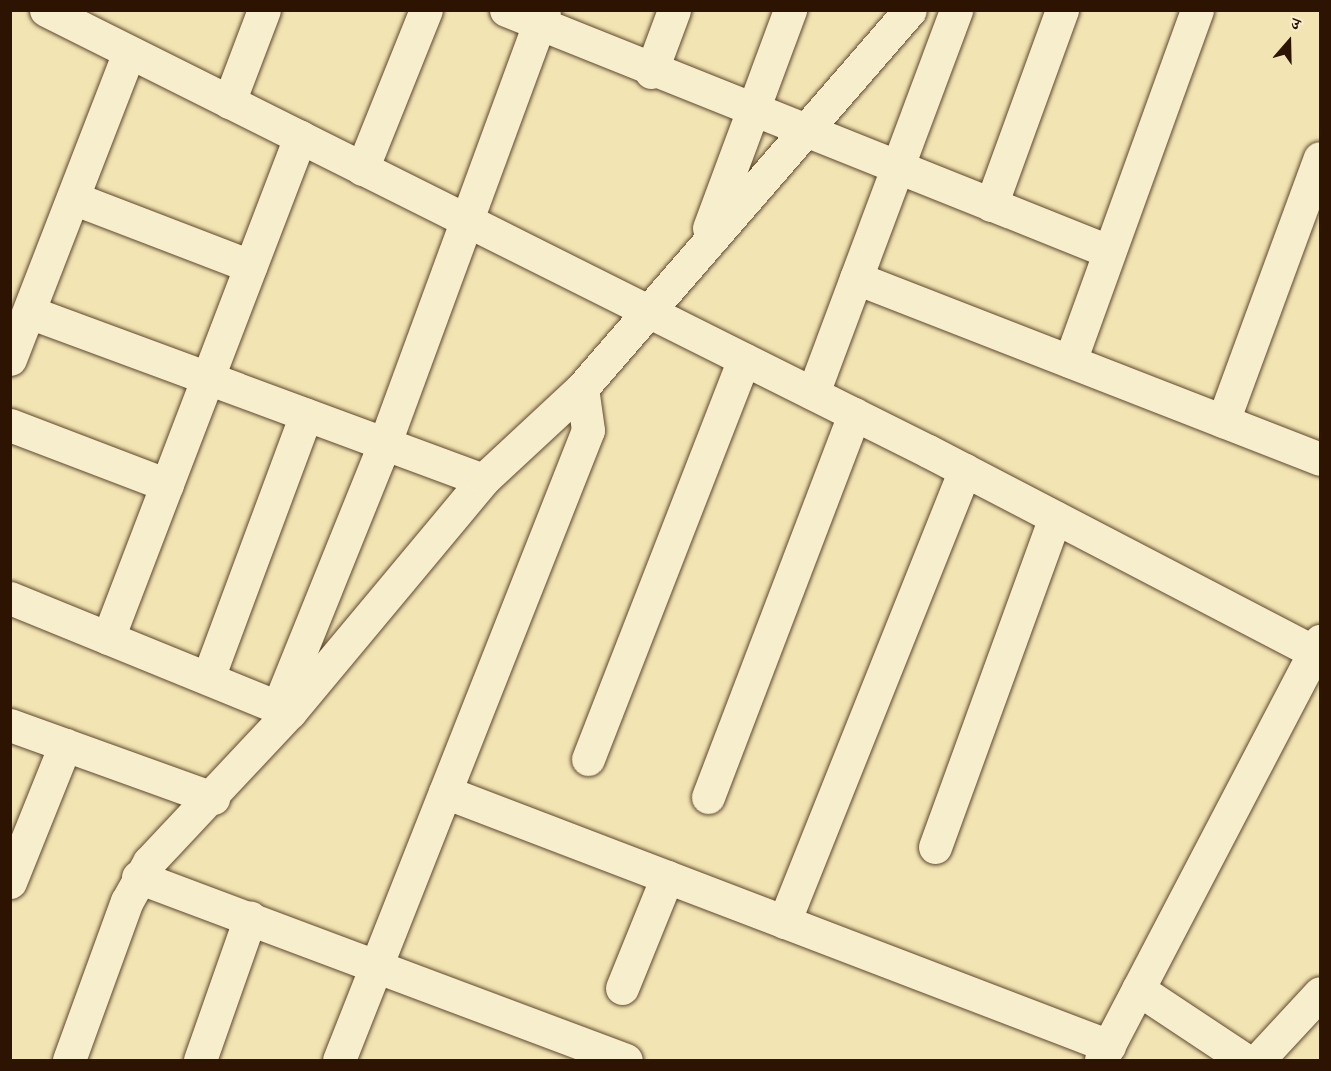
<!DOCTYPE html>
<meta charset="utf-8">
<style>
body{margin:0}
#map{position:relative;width:1331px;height:1071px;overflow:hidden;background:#f3e5b3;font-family:Vollkorn,"Noto Serif Devanagari",serif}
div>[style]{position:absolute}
.roads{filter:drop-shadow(0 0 2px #5e482e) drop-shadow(0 0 2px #5e482e)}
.minor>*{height:33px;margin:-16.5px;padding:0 16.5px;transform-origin:16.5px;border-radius:16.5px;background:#f7eece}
span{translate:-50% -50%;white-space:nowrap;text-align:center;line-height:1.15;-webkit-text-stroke:6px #f7eece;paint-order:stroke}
.frame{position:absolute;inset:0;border:12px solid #2c1302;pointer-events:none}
.north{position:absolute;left:1259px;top:12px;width:60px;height:60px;-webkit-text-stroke:4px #f7eece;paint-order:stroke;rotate:20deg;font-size:16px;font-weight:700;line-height:24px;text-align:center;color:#2c1302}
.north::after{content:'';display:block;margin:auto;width:21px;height:27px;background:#2c1302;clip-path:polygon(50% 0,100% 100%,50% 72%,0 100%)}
</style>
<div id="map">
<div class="roads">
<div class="minor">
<div style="left:46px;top:10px;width:986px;rotate:26.57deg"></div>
<div style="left:928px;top:451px;width:442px;rotate:27.5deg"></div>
<div style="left:506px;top:10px;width:648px;rotate:21.82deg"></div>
<div style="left:651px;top:72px;width:66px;rotate:-69.6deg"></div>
<div style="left:229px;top:102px;width:98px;rotate:-69.2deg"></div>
<div style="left:362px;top:169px;width:171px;rotate:-68.1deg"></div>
<div style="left:73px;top:198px;width:190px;rotate:21deg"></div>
<div style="left:991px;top:205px;width:208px;rotate:-70deg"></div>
<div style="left:709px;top:228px;width:233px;rotate:-69.6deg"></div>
<div style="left:856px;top:278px;width:498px;rotate:21.3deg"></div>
<div style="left:29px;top:312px;width:484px;rotate:20.3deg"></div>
<div style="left:10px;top:359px;width:329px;rotate:-68.8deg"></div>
<div style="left:1070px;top:361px;width:373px;rotate:-70.1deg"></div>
<div style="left:813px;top:393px;width:409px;rotate:-69.5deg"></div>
<div style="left:1223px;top:421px;width:280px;rotate:-69.8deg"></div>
<div style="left:10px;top:425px;width:168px;rotate:20.9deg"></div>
<div style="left:10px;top:598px;width:302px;rotate:22.2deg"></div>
<div style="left:108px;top:638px;width:537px;rotate:-69.03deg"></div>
<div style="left:208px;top:678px;width:281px;rotate:-69.6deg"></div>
<div style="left:278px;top:707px;width:283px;rotate:-68deg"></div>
<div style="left:384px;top:445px;width:463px;rotate:-69.8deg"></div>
<div style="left:10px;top:725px;width:216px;rotate:19.8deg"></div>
<div style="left:588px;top:759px;width:429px;rotate:-68.7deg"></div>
<div style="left:445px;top:792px;width:711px;rotate:20.93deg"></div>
<div style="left:708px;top:797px;width:410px;rotate:-69.1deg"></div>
<div style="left:935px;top:847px;width:351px;rotate:-70deg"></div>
<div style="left:138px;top:877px;width:521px;rotate:20.56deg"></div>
<div style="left:10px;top:882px;width:148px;rotate:-68.1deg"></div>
<div style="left:784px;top:922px;width:487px;rotate:-68.2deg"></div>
<div style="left:622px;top:988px;width:120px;rotate:-67.9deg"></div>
<div style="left:1138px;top:989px;width:128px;rotate:33.6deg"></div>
<div style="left:69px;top:1060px;width:169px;rotate:-70deg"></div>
<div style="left:127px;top:901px;width:45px;rotate:-60.6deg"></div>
<div style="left:149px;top:862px;width:206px;rotate:-46.8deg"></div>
<div style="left:290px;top:712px;width:302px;rotate:-50.2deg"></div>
<div style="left:483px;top:480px;width:135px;rotate:-42.9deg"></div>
<div style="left:582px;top:388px;width:500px;rotate:-49.05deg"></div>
<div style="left:200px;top:1060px;width:151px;rotate:-70.6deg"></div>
<div style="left:339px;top:1060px;width:677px;rotate:-68.43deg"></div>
<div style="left:588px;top:430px;width:42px;rotate:-98.1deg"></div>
<div style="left:1101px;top:1060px;width:473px;rotate:-62.4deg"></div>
<div style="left:1258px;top:1060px;width:91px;rotate:-47.2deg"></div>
</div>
</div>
<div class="frame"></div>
<div class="north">उ</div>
</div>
